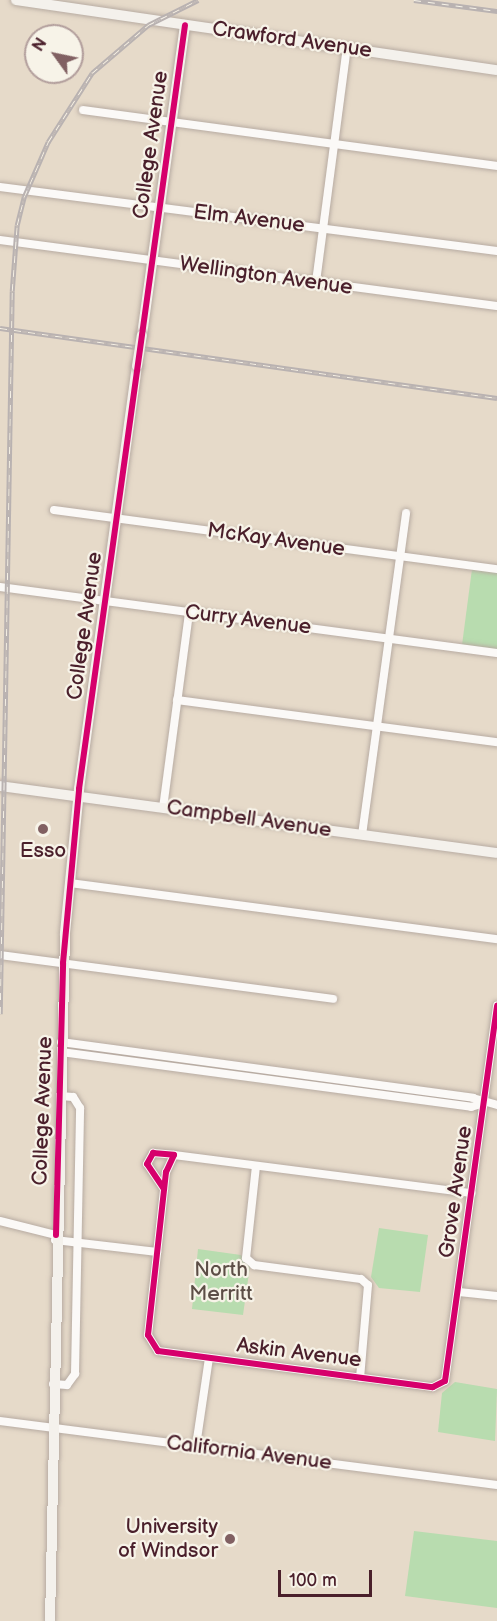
<!DOCTYPE html>
<style>
body{margin:0}
#map{position:relative;width:497px;height:1621px;overflow:hidden;background:#e6dac9;font-family:"Balsamiq Sans",sans-serif}
div>[style]{position:absolute}
.green>*{inset:0;background:#b8dcaf}
.roads{filter:drop-shadow(0 0 2px #b7aba2) drop-shadow(0 0 2px #b7aba2)}
.street>*{height:8px;margin:-4px;padding:0 4px;transform-origin:4px;border-radius:4px;background:#fbf9f7}
.secondary>*{height:10px;margin:-5px;padding:0 5px;transform-origin:5px;border-radius:5px;background:#f4f1ec}
.rail>*{height:4.5px;margin-top:-2.25px;transform-origin:0;background:repeating-linear-gradient(90deg,#f7f3e8 0 7px,#b9b2b1 0 14px);box-sizing:border-box;border-block:2px solid #b9b2b1}
.bridges{filter:drop-shadow(0 0 2px #b7aba2) drop-shadow(0 0 2px #b7aba2)}
.secondary-bridge>*{height:10px;margin:-5px;padding:0 5px;transform-origin:5px;border-radius:5px;background:#f4f1ec}
.cycleway>*{height:6px;margin:-3px;padding:0 3px;transform-origin:3px;border-radius:3px;background:#d6006c}
.dots>*{width:16px;height:16px;translate:-50% -50%;box-sizing:border-box;border:3px solid #f7f3e8;border-radius:50%}
span{translate:-50% -50%;white-space:nowrap;text-align:center;line-height:1.15;-webkit-text-stroke:4.5px #f7f3e8;paint-order:stroke}
.street-label{font-size:21px;color:#4a1f2b}
.poi-label{font-size:21px;color:#4a1f2b}
.right{translate:-100% -50%;text-align:right}
.park-label{font-size:21px;color:#5c4e46}
.north{position:absolute;left:24px;top:24px;width:60px;height:60px;box-sizing:border-box;background:#f7f3e8;border:2px solid #b29e9c;border-radius:50%;rotate:303deg;font-size:16px;font-weight:700;line-height:24px;text-align:center;color:#4a1f2b}
.north::after{content:'';display:block;margin:auto;width:21px;height:27px;background:#816062;clip-path:polygon(50% 0,100% 100%,50% 72%,0 100%)}
.scale{position:absolute;left:278px;top:1570px;width:94px;height:27px;box-sizing:border-box;border:3px solid #4a1f2b;border-top:0;padding-left:8px;font-size:18px;line-height:21px;white-space:nowrap;color:#4a1f2b;-webkit-text-stroke:4px #f7f3e8;paint-order:stroke}
</style>
<div id="map">
<div class="green">
<div style="clip-path:polygon(472px 569px,497px 572px,497px 650px,462px 645px)"></div>
<div style="clip-path:polygon(379px 1228px,428px 1235px,420px 1292px,379px 1288px,371px 1277px)"></div>
<div style="clip-path:polygon(198px 1249px,241px 1255px,250px 1266px,243px 1315px,192px 1309px)"></div>
<div style="clip-path:polygon(455px 1382px,497px 1389px,495px 1441px,438px 1432px,442px 1393px)"></div>
<div style="clip-path:polygon(414px 1531px,497px 1541px,497px 1608px,405px 1596px)"></div>
</div>
<div class="roads">
<div class="street">
<div style="left:83px;top:110px;width:418px;rotate:7.7deg"></div>
<div style="left:0;top:187px;width:501px;rotate:7.34deg"></div>
<div style="left:0;top:240px;width:501px;rotate:7.56deg"></div>
<div style="left:316px;top:282px;width:236px;rotate:-82.5deg"></div>
<div style="left:54px;top:510px;width:447px;rotate:7.6deg"></div>
<div style="left:0;top:587px;width:501px;rotate:7.56deg"></div>
<div style="left:177px;top:700px;width:323px;rotate:7.5deg"></div>
<div style="left:163px;top:808px;width:198px;rotate:-82.4deg"></div>
<div style="left:362px;top:835px;width:325px;rotate:-82.2deg"></div>
<div style="left:70px;top:883px;width:431px;rotate:7.5deg"></div>
<div style="left:0;top:955px;width:336px;rotate:7.5deg"></div>
<div style="left:61px;top:1042px;width:416px;rotate:7.7deg"></div>
<div style="left:473px;top:1098px;width:25px;rotate:16deg"></div>
<div style="left:61px;top:1052px;width:414px;rotate:7.6deg"></div>
<div style="left:471px;top:1107px;width:14px;rotate:-17deg"></div>
<div style="left:174px;top:1155px;width:300px;rotate:7.3deg"></div>
<div style="left:256px;top:1166px;width:93px;rotate:96.2deg"></div>
<div style="left:246px;top:1258px;width:11px;rotate:41deg"></div>
<div style="left:254px;top:1265px;width:108px;rotate:7.5deg"></div>
<div style="left:361px;top:1279px;width:9px;rotate:41deg"></div>
<div style="left:368px;top:1285px;width:93px;rotate:94.9deg"></div>
<div style="left:164px;top:1189px;width:30px;rotate:-124deg"></div>
<div style="left:147px;top:1164px;width:13px;rotate:-61deg"></div>
<div style="left:153px;top:1153px;width:21px;rotate:5deg"></div>
<div style="left:174px;top:1155px;width:19px;rotate:115deg"></div>
<div style="left:166px;top:1172px;width:164px;rotate:96.3deg"></div>
<div style="left:148px;top:1335px;width:19px;rotate:58deg"></div>
<div style="left:158px;top:1351px;width:277px;rotate:7.5deg"></div>
<div style="left:433px;top:1387px;width:13px;rotate:-27deg"></div>
<div style="left:445px;top:1381px;width:379px;rotate:-82.1deg"></div>
<div style="left:0;top:1221px;width:58px;rotate:14deg"></div>
<div style="left:55px;top:1240px;width:103px;rotate:6.7deg"></div>
<div style="left:459px;top:1292px;width:38px;rotate:6deg"></div>
<div style="left:53px;top:1384px;width:14px;rotate:4deg"></div>
<div style="left:67px;top:1385px;width:14px;rotate:-54deg"></div>
<div style="left:75px;top:1374px;width:266px;rotate:-88.9deg"></div>
<div style="left:80px;top:1108px;width:13px;rotate:-122deg"></div>
<div style="left:73px;top:1097px;width:13px;rotate:-176deg"></div>
<div style="left:0;top:1421px;width:501px;rotate:7.34deg"></div>
<div style="left:196px;top:1446px;width:89px;rotate:-81.6deg"></div>
</div>
<div class="secondary">
<div style="left:16px;top:0;width:486px;rotate:8.3deg"></div>
<div style="left:142px;top:335px;width:313px;rotate:-82.1deg"></div>
<div style="left:0;top:786px;width:501px;rotate:7.68deg"></div>
<div style="left:50px;top:1621px;width:688px;rotate:-88.75deg"></div>
<div style="left:65px;top:933px;width:145px;rotate:-84.4deg"></div>
<div style="left:79px;top:789px;width:427px;rotate:-82.2deg"></div>
</div>
</div>
<div class="rail">
<div style="left:414px;top:0;width:84px;rotate:7.5deg"></div>
<div style="left:0;top:328px;width:502px;rotate:8.02deg"></div>
<div style="left:0;top:1014px;width:723px;rotate:-89.05deg"></div>
<div style="left:12px;top:291px;width:66px;rotate:-85.7deg"></div>
<div style="left:17px;top:225px;width:29px;rotate:-76deg"></div>
<div style="left:24px;top:197px;width:60px;rotate:-66.4deg"></div>
<div style="left:48px;top:142px;width:82px;rotate:-57.5deg"></div>
<div style="left:92px;top:73px;width:74px;rotate:-40.6deg"></div>
<div style="left:148px;top:25px;width:56px;rotate:-26.6deg"></div>
</div>
<div class="bridges">
<div class="secondary-bridge">
<div style="left:137px;top:366px;width:31px;rotate:-81deg"></div>
</div>
</div>
<div class="cycleway">
<div style="left:164px;top:1189px;width:30px;rotate:-124deg"></div>
<div style="left:147px;top:1164px;width:13px;rotate:-61deg"></div>
<div style="left:153px;top:1153px;width:21px;rotate:5deg"></div>
<div style="left:174px;top:1155px;width:19px;rotate:115deg"></div>
<div style="left:166px;top:1172px;width:164px;rotate:96.3deg"></div>
<div style="left:148px;top:1335px;width:19px;rotate:58deg"></div>
<div style="left:158px;top:1351px;width:277px;rotate:7.5deg"></div>
<div style="left:433px;top:1387px;width:13px;rotate:-27deg"></div>
<div style="left:445px;top:1381px;width:379px;rotate:-82.1deg"></div>
<div style="left:56px;top:1235px;width:272px;rotate:-88.5deg"></div>
<div style="left:63px;top:963px;width:175px;rotate:-84.7deg"></div>
<div style="left:79px;top:789px;width:771px;rotate:-82.1deg"></div>
</div>
<div class="dots">
<div style="left:43px;top:829px;background:#816062"></div>
<div style="left:230px;top:1539px;background:#816062"></div>
</div>
<div class="street-label">
<span style="left:292px;top:40px;rotate:8deg">Crawford Avenue</span>
<span style="left:151px;top:145px;rotate:-82deg">College Avenue</span>
<span style="left:249px;top:219px;rotate:7deg">Elm Avenue</span>
<span style="left:266px;top:276px;rotate:8deg">Wellington Avenue</span>
<span style="left:276px;top:540px;rotate:8deg">McKay Avenue</span>
<span style="left:248px;top:620px;rotate:7deg">Curry Avenue</span>
<span style="left:85px;top:626px;rotate:-82deg">College Avenue</span>
<span style="left:249px;top:819px;rotate:8deg">Campbell Avenue</span>
<span style="left:43px;top:1111px;rotate:-88deg">College Avenue</span>
<span style="left:456px;top:1192px;rotate:-82deg">Grove Avenue</span>
<span style="left:299px;top:1353px;rotate:7deg">Askin Avenue</span>
<span style="left:249px;top:1453px;rotate:7deg">California Avenue</span>
</div>
<div class="poi-label">
<span style="left:43px;top:851px">Esso</span>
<span class="right" style="left:218px;top:1539px">University<br>of Windsor</span>
</div>
<div class="park-label">
<span style="left:221px;top:1282px">North<br>Merritt</span>
</div>
<div class="north">N</div>
<div class="scale">100 m</div>
</div>
